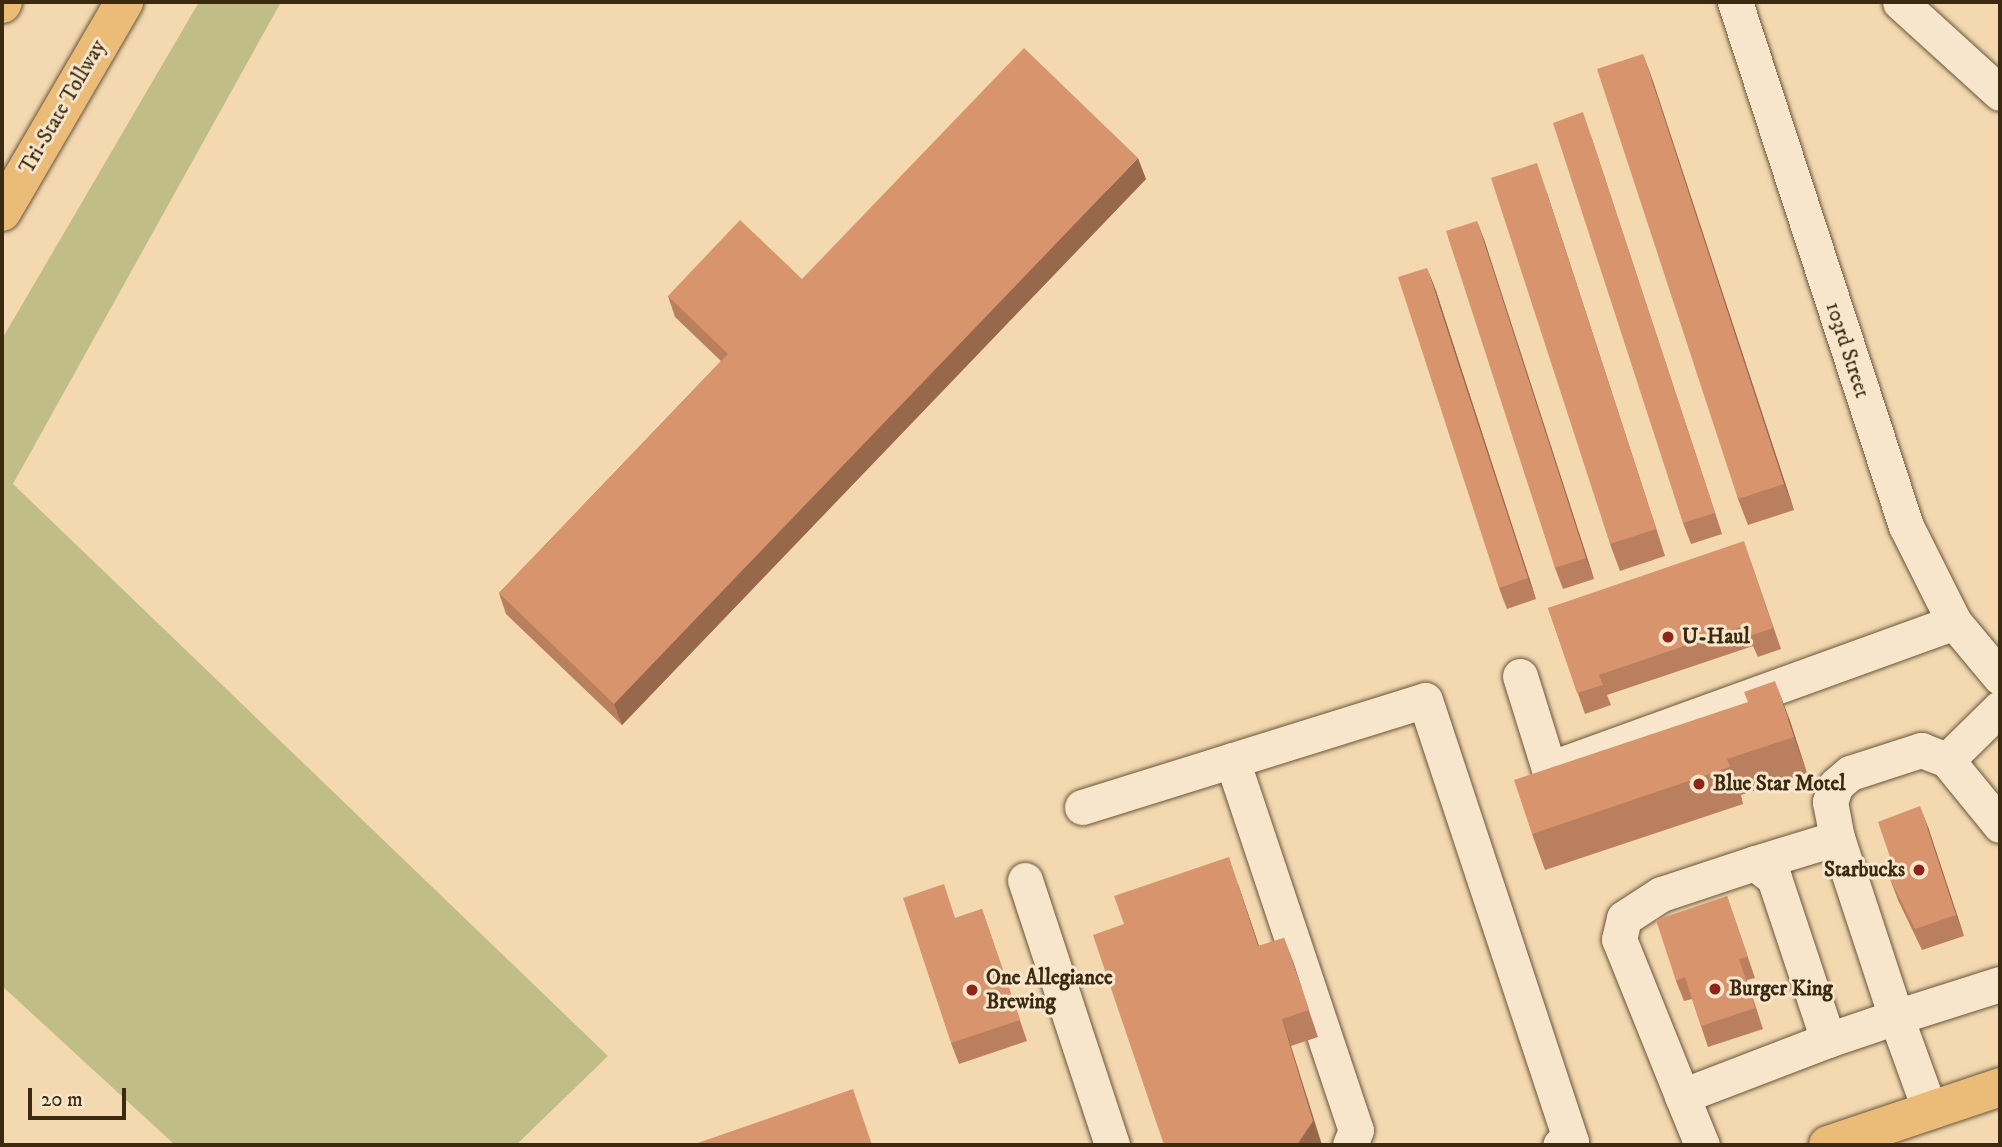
<!DOCTYPE html>
<style>
body{margin:0}
#map{position:relative;width:2002px;height:1147px;overflow:hidden;background:#f3d8b0;font-family:"IM FELL DW Pica",serif}
div>[style]{position:absolute}
.green>*{inset:0;background:#c1bd87}
.roads{filter:drop-shadow(0 0 2px #695538) drop-shadow(0 0 2px #695538)}
.minor>*{height:35px;margin:-17.5px;padding:0 17.5px;transform-origin:17.5px;border-radius:17.5px;background:#f7e6cc}
.major>*{height:38px;margin:-19px;padding:0 19px;transform-origin:19px;border-radius:19px;background:#eabc78}
.highway>*{height:38px;margin:-19px;padding:0 19px;transform-origin:19px;border-radius:19px;background:#eabc78}
.wall>*{inset:0;background:#ba7f5e}
.shaded-wall>*{inset:0;background:#97684c}
.building>*{inset:0;background:#d8946d}
.dots>*{width:19px;height:19px;translate:-50% -50%;box-sizing:border-box;border:4px solid #f7e6cc;border-radius:50%}
span{translate:-50% -50%;white-space:nowrap;text-align:center;line-height:1.15;-webkit-text-stroke:6px #f7e6cc;paint-order:stroke}
.street-label{font-size:21px;color:#3b2910}
.poi-label{font-size:21px;color:#3b2910;font-weight:700}
.left{translate:0 -50%;text-align:left}
.right{translate:-100% -50%;text-align:right}
.frame{position:absolute;inset:0;border:4px solid #3b2910;pointer-events:none}
.scale{position:absolute;left:28px;top:1088px;width:98px;height:32px;box-sizing:border-box;border:4px solid #3b2910;border-top:0;padding-left:9px;font-size:21px;line-height:24px;white-space:nowrap;color:#3b2910;-webkit-text-stroke:5px #f7e6cc;paint-order:stroke}
</style>
<div id="map">
<div class="green">
<div style="clip-path:polygon(199px 2px,281px 2px,13px 484px,608px 1056px,516px 1145px,175px 1145px,2px 986px,2px 339px)"></div>
</div>
<div class="roads">
<div class="minor">
<div style="left:1735px;top:2px;width:551px;rotate:71.93deg"></div>
<div style="left:1906px;top:526px;width:107px;rotate:63.4deg"></div>
<div style="left:1954px;top:622px;width:72px;rotate:50.1deg"></div>
<div style="left:1900px;top:2px;width:135px;rotate:42.3deg"></div>
<div style="left:1520px;top:676px;width:97px;rotate:72.7deg"></div>
<div style="left:1549px;top:769px;width:431px;rotate:-19.9deg"></div>
<div style="left:1232px;top:760px;width:390px;rotate:71.5deg"></div>
<div style="left:1356px;top:1130px;width:16px;rotate:112deg"></div>
<div style="left:1947px;top:760px;width:84px;rotate:50.8deg"></div>
<div style="left:1082px;top:807px;width:359px;rotate:-17.3deg"></div>
<div style="left:1425px;top:700px;width:465px;rotate:71.7deg"></div>
<div style="left:1571px;top:1142px;width:11px;rotate:165deg"></div>
<div style="left:1755px;top:863px;width:86px;rotate:-17deg"></div>
<div style="left:1025px;top:880px;width:279px;rotate:71.8deg"></div>
<div style="left:1828px;top:1040px;width:72px;rotate:-18.7deg"></div>
<div style="left:1896px;top:1017px;width:188px;rotate:-108.2deg"></div>
<div style="left:1837px;top:838px;width:37px;rotate:-101deg"></div>
<div style="left:1830px;top:802px;width:18px;rotate:-71deg"></div>
<div style="left:1836px;top:785px;width:18px;rotate:-41deg"></div>
<div style="left:1850px;top:773px;width:75px;rotate:-17.9deg"></div>
<div style="left:1921px;top:750px;width:28px;rotate:21deg"></div>
<div style="left:1947px;top:760px;width:74px;rotate:-44.5deg"></div>
<div style="left:1682px;top:1096px;width:156px;rotate:-21deg"></div>
<div style="left:1828px;top:1040px;width:171px;rotate:-108.4deg"></div>
<div style="left:1774px;top:878px;width:24px;rotate:-142deg"></div>
<div style="left:1755px;top:863px;width:99px;rotate:161.7deg"></div>
<div style="left:1661px;top:894px;width:44px;rotate:147deg"></div>
<div style="left:1624px;top:918px;width:22px;rotate:103deg"></div>
<div style="left:1619px;top:939px;width:169px;rotate:68.1deg"></div>
<div style="left:1682px;top:1096px;width:53px;rotate:67.8deg"></div>
<div style="left:1930px;top:1111px;width:100px;rotate:-109.9deg"></div>
<div style="left:1896px;top:1017px;width:109px;rotate:-17.6deg"></div>
</div>
<div class="major">
<div style="left:1828px;top:1145px;width:182px;rotate:-18.6deg"></div>
</div>
<div class="highway">
<div style="left:2px;top:4px;width:2px;rotate:-63deg"></div>
<div style="left:2px;top:212px;width:243px;rotate:-59.8deg"></div>
</div>
</div>
<div class="wall">
<div style="clip-path:polygon(1643px 54px,1794px 510px,1748px 525px,1738px 499px)"></div>
<div style="clip-path:polygon(1590px 133px,1722px 534px,1691px 544px,1683px 523px)"></div>
<div style="clip-path:polygon(1146px 179px,622px 725px,506px 614px,499px 593px,721px 361px,675px 317px,668px 296px,802px 279px)"></div>
<div style="clip-path:polygon(1546px 190px,1665px 556px,1620px 571px,1610px 544px)"></div>
<div style="clip-path:polygon(1477px 221px,1594px 579px,1563px 589px,1555px 568px)"></div>
<div style="clip-path:polygon(1435px 288px,1536px 599px,1507px 609px,1499px 588px)"></div>
<div style="clip-path:polygon(1751px 562px,1781px 649px,1758px 657px,1753px 646px,1607px 695px,1611px 705px,1585px 714px,1548px 608px)"></div>
<div style="clip-path:polygon(1789px 718px,1807px 773px,1741px 795px,1743px 804px,1545px 870px,1532px 834px)"></div>
<div style="clip-path:polygon(1928px 827px,1964px 936px,1922px 950px,1898px 900px,1890px 879px,1897px 877px)"></div>
<div style="clip-path:polygon(1238px 884px,1259px 946px,1284px 938px,1318px 1037px,1291px 1046px,1124px 924px)"></div>
<div style="clip-path:polygon(1727px 896px,1755px 978px,1747px 980px,1763px 1029px,1708px 1047px,1692px 999px,1684px 1001px,1676px 981px)"></div>
<div style="clip-path:polygon(982px 909px,1027px 1041px,959px 1064px,951px 1043px,956px 918px)"></div>
</div>
<div class="shaded-wall">
<div style="clip-path:polygon(1643px 54px,1653px 81px,1794px 510px,1784px 484px)"></div>
<div style="clip-path:polygon(1583px 112px,1590px 133px,1722px 534px,1715px 513px)"></div>
<div style="clip-path:polygon(1138px 158px,1146px 179px,622px 725px,614px 704px)"></div>
<div style="clip-path:polygon(1537px 163px,1546px 190px,1665px 556px,1656px 529px)"></div>
<div style="clip-path:polygon(1477px 221px,1485px 242px,1594px 579px,1586px 558px)"></div>
<div style="clip-path:polygon(1427px 268px,1435px 288px,1536px 599px,1528px 578px)"></div>
<div style="clip-path:polygon(1775px 681px,1789px 718px,1807px 773px,1794px 737px)"></div>
<div style="clip-path:polygon(1920px 806px,1928px 827px,1964px 936px,1956px 915px)"></div>
<div style="clip-path:polygon(1229px 857px,1238px 884px,1268px 973px,1258px 946px)"></div>
<div style="clip-path:polygon(1284px 938px,1294px 964px,1318px 1037px,1309px 1010px)"></div>
<div style="clip-path:polygon(1282px 1019px,1291px 1046px,1322px 1145px,1297px 1145px)"></div>
</div>
<div class="building">
<div style="clip-path:polygon(1024px 48px,1138px 158px,614px 704px,499px 593px,728px 354px,668px 296px,740px 220px,802px 279px)"></div>
<div style="clip-path:polygon(1643px 54px,1784px 484px,1738px 499px,1597px 69px)"></div>
<div style="clip-path:polygon(1583px 112px,1715px 513px,1683px 523px,1553px 123px)"></div>
<div style="clip-path:polygon(1537px 163px,1656px 529px,1610px 544px,1491px 178px)"></div>
<div style="clip-path:polygon(1477px 221px,1586px 558px,1555px 568px,1446px 231px)"></div>
<div style="clip-path:polygon(1427px 268px,1528px 578px,1499px 588px,1398px 277px)"></div>
<div style="clip-path:polygon(1744px 541px,1773px 628px,1750px 636px,1746px 625px,1599px 675px,1603px 685px,1577px 693px,1548px 608px)"></div>
<div style="clip-path:polygon(1775px 681px,1794px 737px,1727px 759px,1730px 767px,1532px 834px,1514px 780px,1748px 702px,1744px 692px)"></div>
<div style="clip-path:polygon(1920px 806px,1956px 915px,1915px 929px,1890px 879px,1897px 877px,1878px 822px)"></div>
<div style="clip-path:polygon(1229px 857px,1258px 946px,1284px 938px,1309px 1010px,1282px 1019px,1313px 1121px,1297px 1145px,1164px 1145px,1093px 935px,1124px 924px,1114px 896px)"></div>
<div style="clip-path:polygon(944px 884px,955px 918px,982px 909px,1020px 1020px,951px 1043px,903px 898px)"></div>
<div style="clip-path:polygon(1727px 896px,1748px 957px,1739px 959px,1755px 1008px,1701px 1026px,1685px 977px,1676px 981px,1656px 920px)"></div>
<div style="clip-path:polygon(853px 1089px,872px 1145px,692px 1145px)"></div>
</div>
<div class="dots">
<div style="left:1668px;top:637px;background:#8f2418"></div>
<div style="left:1699px;top:784px;background:#8f2418"></div>
<div style="left:1919px;top:870px;background:#8f2418"></div>
<div style="left:1715px;top:989px;background:#8f2418"></div>
<div style="left:972px;top:990px;background:#8f2418"></div>
</div>
<div class="street-label">
<span style="left:63px;top:107px;rotate:-60deg">Tri-State Tollway</span>
<span style="left:1847px;top:350px;rotate:72deg">103rd Street</span>
</div>
<div class="poi-label">
<span class="left" style="left:1682px;top:637px">U-Haul</span>
<span class="left" style="left:1713px;top:784px">Blue Star Motel</span>
<span class="right" style="left:1905px;top:870px">Starbucks</span>
<span class="left" style="left:986px;top:990px">One Allegiance<br>Brewing</span>
<span class="left" style="left:1729px;top:989px">Burger King</span>
</div>
<div class="frame"></div>
<div class="scale">20 m</div>
</div>
